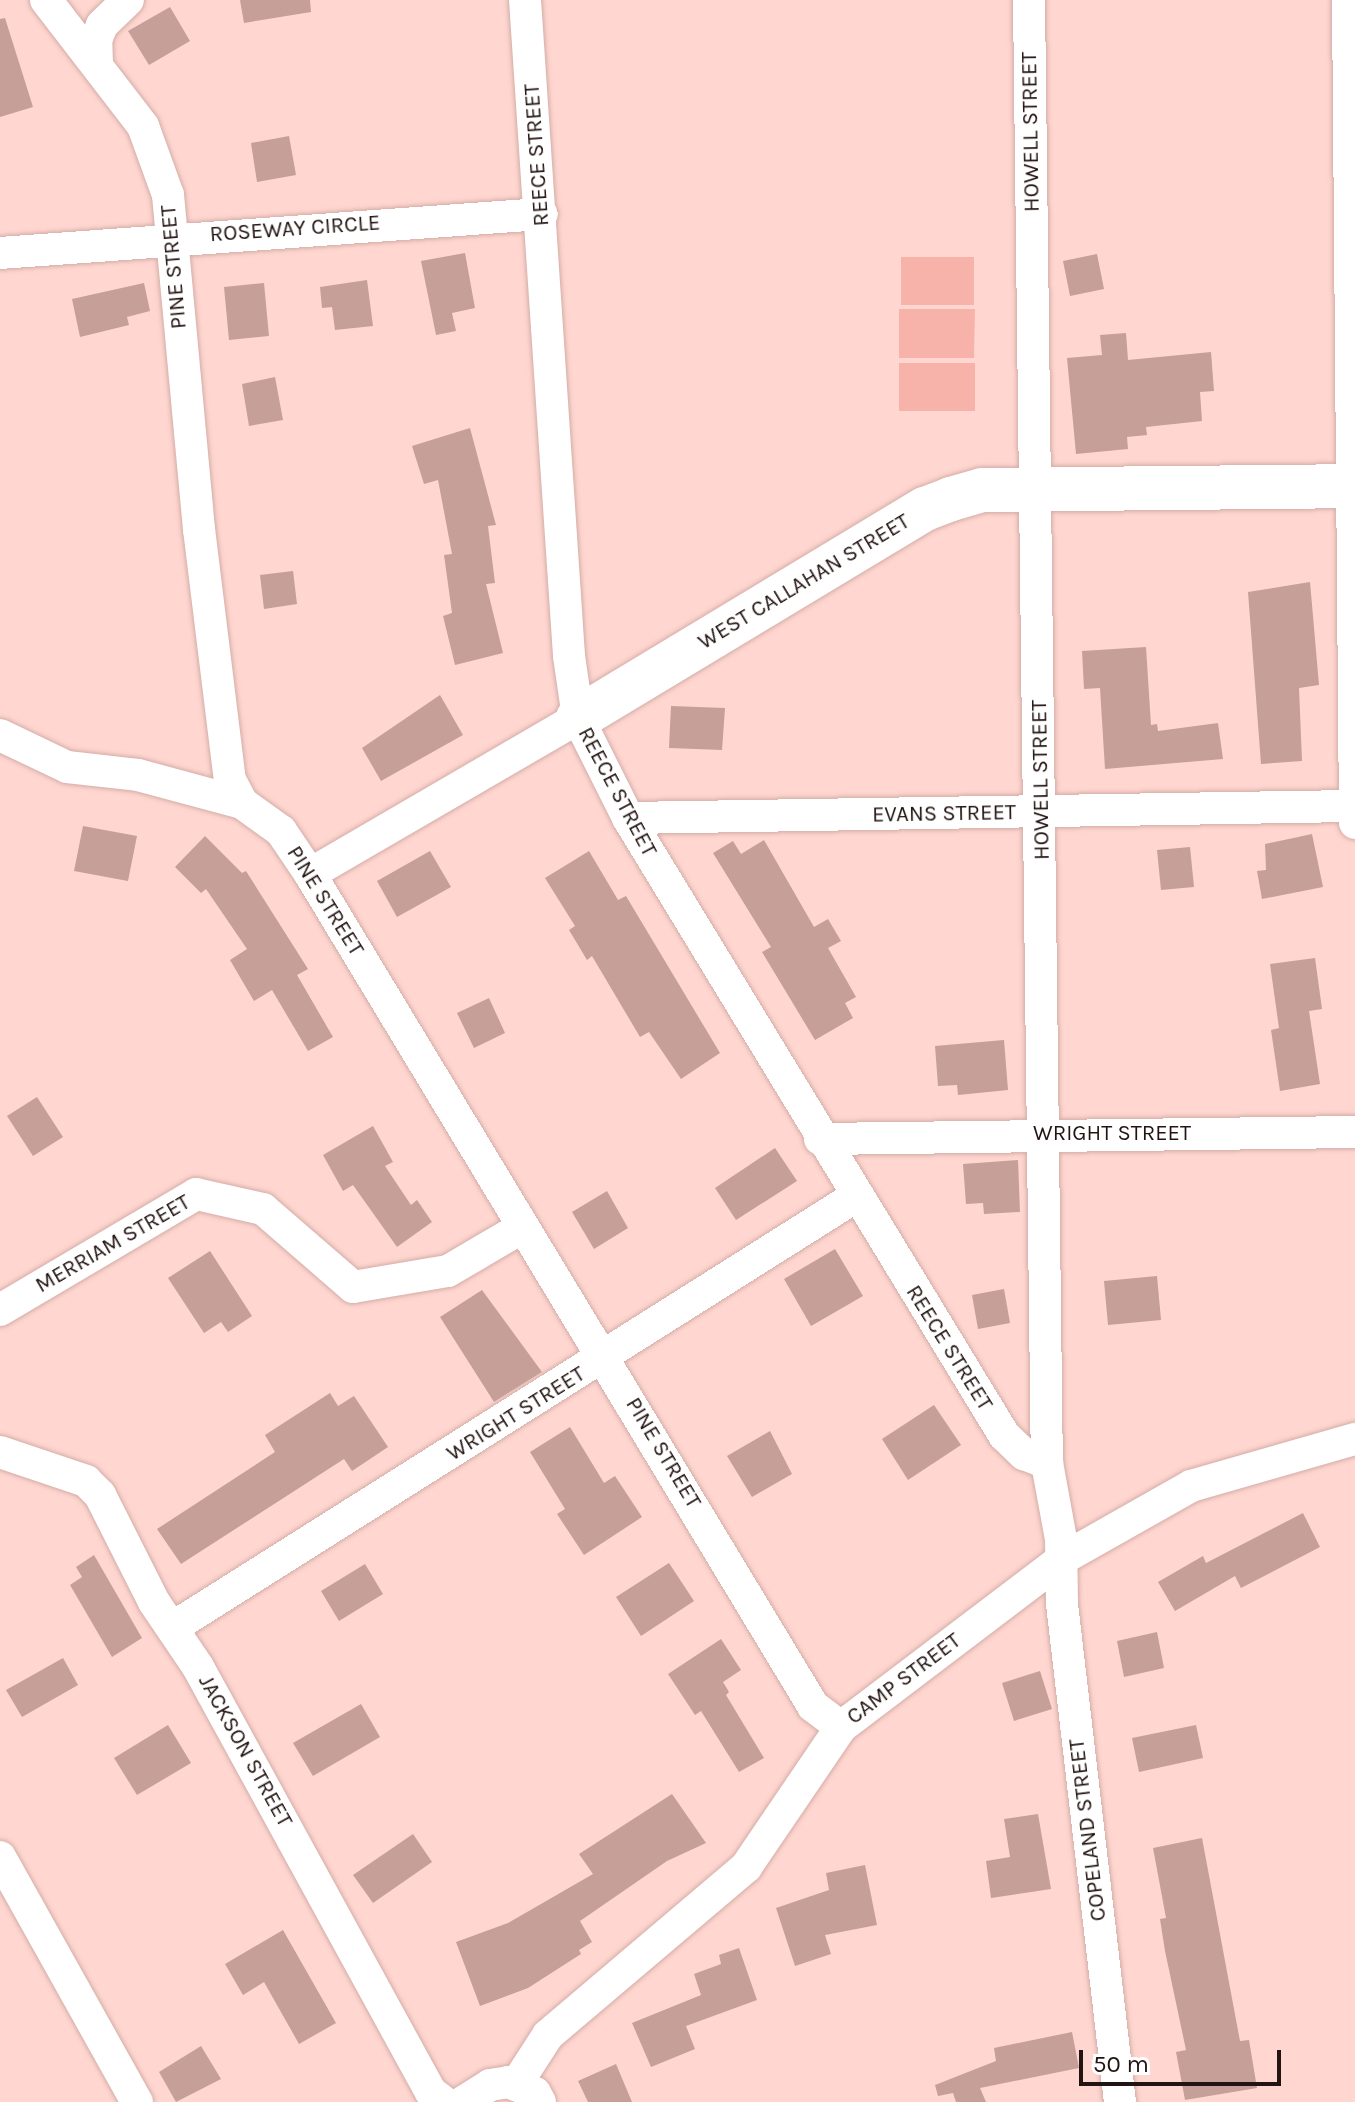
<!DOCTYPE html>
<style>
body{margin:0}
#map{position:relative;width:1355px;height:2102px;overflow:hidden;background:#ffd6d0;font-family:Karla,sans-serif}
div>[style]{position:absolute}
.green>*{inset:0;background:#f7b3a9}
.building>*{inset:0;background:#c69f99}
.roads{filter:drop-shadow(0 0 2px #d4ada7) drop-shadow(0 0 2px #d4ada7)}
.street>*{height:32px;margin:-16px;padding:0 16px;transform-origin:16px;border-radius:16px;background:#fff}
.secondary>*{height:44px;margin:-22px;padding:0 22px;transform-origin:22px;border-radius:22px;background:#fff}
span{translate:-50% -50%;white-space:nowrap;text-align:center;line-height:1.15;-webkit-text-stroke:6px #fff;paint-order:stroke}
.street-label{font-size:22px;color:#221412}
.scale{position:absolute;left:1079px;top:2050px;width:202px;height:36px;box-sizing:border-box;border:4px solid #221412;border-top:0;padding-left:10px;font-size:24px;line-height:28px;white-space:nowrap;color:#221412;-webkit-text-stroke:6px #fff;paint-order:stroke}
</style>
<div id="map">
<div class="green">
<div style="clip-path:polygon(901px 257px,974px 257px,974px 305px,901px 305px)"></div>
<div style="clip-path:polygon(899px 309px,975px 309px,974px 358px,899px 358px)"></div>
<div style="clip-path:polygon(899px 363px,975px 363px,975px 411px,899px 411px)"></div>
</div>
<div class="building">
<div style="clip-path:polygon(240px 0,310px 0,311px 12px,244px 23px)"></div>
<div style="clip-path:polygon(170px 7px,190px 41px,149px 65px,128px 31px)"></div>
<div style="clip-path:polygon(5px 18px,33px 107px,0 117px,0 19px)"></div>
<div style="clip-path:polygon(289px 136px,296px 175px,257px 182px,251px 143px)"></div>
<div style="clip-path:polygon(465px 253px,475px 308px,452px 313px,456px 331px,436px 335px,421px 261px)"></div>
<div style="clip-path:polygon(1097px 254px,1104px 289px,1070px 296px,1063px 261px)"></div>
<div style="clip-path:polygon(367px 280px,373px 326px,335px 330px,332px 307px,322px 308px,320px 287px)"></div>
<div style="clip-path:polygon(144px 283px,150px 311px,127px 317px,129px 325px,80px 337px,72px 299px)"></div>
<div style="clip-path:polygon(264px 283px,269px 336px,229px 340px,224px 287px)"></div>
<div style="clip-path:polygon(1126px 333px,1128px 360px,1211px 352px,1214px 391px,1200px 392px,1202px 421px,1146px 427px,1147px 435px,1127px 437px,1128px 449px,1076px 454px,1067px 358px,1102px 355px,1100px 335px)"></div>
<div style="clip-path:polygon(275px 377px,283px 420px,249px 426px,242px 384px)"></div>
<div style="clip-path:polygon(470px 428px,496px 525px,488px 526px,495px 583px,486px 584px,503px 653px,455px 665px,443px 616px,452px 613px,444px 555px,452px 554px,438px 480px,424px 484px,412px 446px)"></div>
<div style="clip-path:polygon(293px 571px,297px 604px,264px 609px,260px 575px)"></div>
<div style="clip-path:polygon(1310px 582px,1319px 685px,1299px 688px,1302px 761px,1261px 764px,1248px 592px)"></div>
<div style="clip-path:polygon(1146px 647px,1151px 725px,1157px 724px,1158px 731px,1218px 723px,1223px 759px,1105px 769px,1100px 688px,1084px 689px,1082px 651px)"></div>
<div style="clip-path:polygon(440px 695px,463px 735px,381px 781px,362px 748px)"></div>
<div style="clip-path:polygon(671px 706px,725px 708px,722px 750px,669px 748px)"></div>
<div style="clip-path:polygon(83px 826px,137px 836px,128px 881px,74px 871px)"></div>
<div style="clip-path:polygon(1312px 834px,1323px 887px,1262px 899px,1257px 871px,1266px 870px,1265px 844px)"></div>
<div style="clip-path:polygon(205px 836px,242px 873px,246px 871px,308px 969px,297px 975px,333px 1037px,308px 1051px,272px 990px,254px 1001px,230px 960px,247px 949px,206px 889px,201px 893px,175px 867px)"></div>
<div style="clip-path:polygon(764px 840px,814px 927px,828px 919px,841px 941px,828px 948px,856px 997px,845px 1003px,853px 1018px,815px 1040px,762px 952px,771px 947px,713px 853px,733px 841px,741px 854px)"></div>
<div style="clip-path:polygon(1190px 847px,1194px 887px,1161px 890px,1157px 850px)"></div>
<div style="clip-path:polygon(430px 851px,451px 887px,397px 917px,377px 881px)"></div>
<div style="clip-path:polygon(589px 851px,618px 900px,626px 896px,720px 1053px,681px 1079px,649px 1032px,640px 1037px,592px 956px,587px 960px,569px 930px,575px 926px,545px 878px)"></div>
<div style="clip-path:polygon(1315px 958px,1322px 1009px,1309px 1011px,1320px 1084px,1280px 1091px,1271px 1030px,1279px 1028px,1270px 964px)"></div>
<div style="clip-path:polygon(489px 998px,505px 1033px,474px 1048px,457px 1013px)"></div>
<div style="clip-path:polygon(1004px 1040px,1008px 1090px,958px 1095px,957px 1085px,938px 1086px,935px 1046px)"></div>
<div style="clip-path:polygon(37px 1097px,63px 1137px,33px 1156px,7px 1116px)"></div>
<div style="clip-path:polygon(373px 1126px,393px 1162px,385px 1166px,411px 1205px,417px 1200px,432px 1222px,397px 1247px,353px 1185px,343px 1191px,323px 1155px)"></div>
<div style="clip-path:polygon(775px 1148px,797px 1181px,736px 1220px,715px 1188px)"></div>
<div style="clip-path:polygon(1018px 1160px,1020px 1212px,984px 1214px,983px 1203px,966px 1204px,963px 1164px)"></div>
<div style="clip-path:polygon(607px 1191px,628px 1228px,594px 1249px,572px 1212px)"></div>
<div style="clip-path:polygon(835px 1249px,863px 1296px,811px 1326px,784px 1279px)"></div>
<div style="clip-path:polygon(210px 1251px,252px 1316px,228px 1332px,221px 1322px,204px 1333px,168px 1278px)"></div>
<div style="clip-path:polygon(1157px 1276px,1161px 1320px,1108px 1325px,1104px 1281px)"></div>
<div style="clip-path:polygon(1004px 1289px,1010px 1323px,978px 1329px,972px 1295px)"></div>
<div style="clip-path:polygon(482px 1290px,542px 1372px,494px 1402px,440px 1317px)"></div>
<div style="clip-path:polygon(330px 1393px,338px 1406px,354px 1396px,388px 1447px,352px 1471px,344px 1459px,181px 1564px,157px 1529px,275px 1452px,265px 1435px)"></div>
<div style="clip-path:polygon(934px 1405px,961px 1445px,908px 1480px,882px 1439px)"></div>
<div style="clip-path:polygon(570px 1427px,604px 1483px,615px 1476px,642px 1517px,584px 1555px,557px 1514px,565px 1509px,530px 1452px)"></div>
<div style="clip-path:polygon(770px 1431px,792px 1474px,752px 1497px,727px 1456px)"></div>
<div style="clip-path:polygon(1303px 1513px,1320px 1547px,1241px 1588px,1235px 1576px,1175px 1611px,1158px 1582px,1203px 1556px,1206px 1563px)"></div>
<div style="clip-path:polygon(94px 1555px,142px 1638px,112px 1657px,70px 1585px,82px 1577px,76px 1567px)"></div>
<div style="clip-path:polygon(669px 1563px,694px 1601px,641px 1636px,616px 1597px)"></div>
<div style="clip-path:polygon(365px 1564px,383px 1594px,339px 1621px,321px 1591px)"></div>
<div style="clip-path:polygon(1157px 1632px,1164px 1668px,1124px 1677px,1117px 1641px)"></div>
<div style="clip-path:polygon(721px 1639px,741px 1670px,723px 1682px,729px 1692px,726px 1695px,764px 1758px,739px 1772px,701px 1711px,695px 1715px,668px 1674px)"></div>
<div style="clip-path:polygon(63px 1658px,78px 1685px,22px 1717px,6px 1690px)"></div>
<div style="clip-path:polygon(1040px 1671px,1052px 1709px,1014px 1721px,1002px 1683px)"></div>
<div style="clip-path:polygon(361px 1704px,380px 1737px,313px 1776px,293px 1743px)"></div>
<div style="clip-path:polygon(168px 1725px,191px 1763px,137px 1795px,114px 1758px)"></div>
<div style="clip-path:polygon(1196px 1725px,1203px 1758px,1139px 1772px,1132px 1738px)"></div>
<div style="clip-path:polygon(672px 1794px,706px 1843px,667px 1861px,580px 1921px,592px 1942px,579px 1950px,581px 1954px,528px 1988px,480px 2006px,456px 1942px,508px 1923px,593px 1874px,579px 1854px)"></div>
<div style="clip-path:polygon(1038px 1814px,1051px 1889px,991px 1898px,986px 1861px,1010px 1857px,1004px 1819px)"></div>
<div style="clip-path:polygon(413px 1834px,432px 1862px,373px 1903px,353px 1875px)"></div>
<div style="clip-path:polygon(1202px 1838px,1240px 2041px,1249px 2040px,1257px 2088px,1185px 2100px,1176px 2052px,1186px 2050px,1165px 1951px,1160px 1919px,1166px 1918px,1153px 1848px)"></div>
<div style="clip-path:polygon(865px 1865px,877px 1925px,825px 1935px,831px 1954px,795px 1966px,776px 1908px,829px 1890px,826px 1873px)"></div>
<div style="clip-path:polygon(283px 1930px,336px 2023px,299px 2044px,264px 1982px,243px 1995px,225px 1964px)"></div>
<div style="clip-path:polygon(739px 1948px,757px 2000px,686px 2026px,695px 2049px,651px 2067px,632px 2023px,701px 1995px,694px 1974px,721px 1964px,719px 1955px)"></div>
<div style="clip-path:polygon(1072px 2032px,1079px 2068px,980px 2088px,986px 2102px,956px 2102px,953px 2093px,938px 2096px,935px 2085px,996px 2061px,994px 2048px)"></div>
<div style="clip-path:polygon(201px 2046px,221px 2079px,176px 2102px,159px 2072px)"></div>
<div style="clip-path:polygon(616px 2064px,632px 2102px,588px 2102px,578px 2081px)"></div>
</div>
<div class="roads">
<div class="street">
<div style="left:46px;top:0;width:159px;rotate:52.4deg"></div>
<div style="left:143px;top:126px;width:73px;rotate:70.1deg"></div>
<div style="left:168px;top:195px;width:335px;rotate:84.7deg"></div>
<div style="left:199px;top:529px;width:253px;rotate:83deg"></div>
<div style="left:230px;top:780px;width:26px;rotate:62deg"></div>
<div style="left:242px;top:803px;width:48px;rotate:35.7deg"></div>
<div style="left:281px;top:831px;width:52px;rotate:56deg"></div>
<div style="left:310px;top:874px;width:972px;rotate:58.84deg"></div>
<div style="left:813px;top:1706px;width:35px;rotate:37deg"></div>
<div style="left:525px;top:0;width:657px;rotate:86.16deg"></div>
<div style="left:569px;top:656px;width:63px;rotate:81.7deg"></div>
<div style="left:578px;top:718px;width:112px;rotate:63.4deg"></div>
<div style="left:628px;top:818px;width:723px;rotate:58.64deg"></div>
<div style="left:1004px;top:1435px;width:28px;rotate:44deg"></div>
<div style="left:1024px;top:1454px;width:25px;rotate:21deg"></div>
<div style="left:1029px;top:0;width:1463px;rotate:89.3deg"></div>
<div style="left:1047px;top:1463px;width:77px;rotate:79.6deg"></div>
<div style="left:1061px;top:1539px;width:65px;rotate:89.1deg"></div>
<div style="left:1062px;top:1604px;width:501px;rotate:83.36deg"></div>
<div style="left:1348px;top:0;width:823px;rotate:89.51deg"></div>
<div style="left:97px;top:63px;width:23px;rotate:-92deg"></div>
<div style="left:96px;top:40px;width:16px;rotate:-68deg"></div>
<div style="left:102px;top:25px;width:36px;rotate:-44deg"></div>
<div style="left:0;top:253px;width:543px;rotate:-4.12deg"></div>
<div style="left:0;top:735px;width:74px;rotate:25.5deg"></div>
<div style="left:67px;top:767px;width:71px;rotate:6.4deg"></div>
<div style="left:138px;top:775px;width:108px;rotate:15.1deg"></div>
<div style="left:628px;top:818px;width:727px;rotate:-0.95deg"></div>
<div style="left:310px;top:874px;width:310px;rotate:-30.2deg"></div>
<div style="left:820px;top:1139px;width:535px;rotate:-0.75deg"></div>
<div style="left:0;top:1310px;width:228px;rotate:-30.6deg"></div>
<div style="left:196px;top:1194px;width:69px;rotate:12.6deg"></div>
<div style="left:263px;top:1209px;width:119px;rotate:40.9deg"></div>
<div style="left:353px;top:1287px;width:96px;rotate:-9.6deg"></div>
<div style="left:448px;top:1271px;width:87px;rotate:-30.4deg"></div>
<div style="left:0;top:1452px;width:91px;rotate:18.6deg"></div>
<div style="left:86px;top:1481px;width:20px;rotate:45deg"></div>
<div style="left:100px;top:1495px;width:120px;rotate:63.2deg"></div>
<div style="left:154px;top:1602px;width:78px;rotate:55.9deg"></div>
<div style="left:198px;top:1667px;width:485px;rotate:61.3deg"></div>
<div style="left:431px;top:2092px;width:16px;rotate:38deg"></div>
<div style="left:175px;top:1626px;width:804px;rotate:-32.25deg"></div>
<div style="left:0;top:1857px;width:281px;rotate:60.8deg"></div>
<div style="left:517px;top:2083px;width:57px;rotate:-57.1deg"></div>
<div style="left:548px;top:2035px;width:260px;rotate:-40.3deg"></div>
<div style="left:746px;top:1867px;width:169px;rotate:-55.8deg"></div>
<div style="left:841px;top:1727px;width:278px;rotate:-37.2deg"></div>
<div style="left:1062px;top:1559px;width:148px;rotate:-29.5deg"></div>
<div style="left:1191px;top:1486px;width:171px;rotate:-16deg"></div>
<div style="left:463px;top:2102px;width:32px;rotate:-32deg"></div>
<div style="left:490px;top:2085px;width:18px;rotate:-9deg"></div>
<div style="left:508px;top:2082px;width:29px;rotate:22deg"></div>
<div style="left:535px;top:2093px;width:10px;rotate:61deg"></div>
</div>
<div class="secondary">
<div style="left:578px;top:718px;width:405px;rotate:-31.1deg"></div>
<div style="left:925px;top:509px;width:28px;rotate:-21deg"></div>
<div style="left:951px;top:499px;width:32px;rotate:-16deg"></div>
<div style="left:982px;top:490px;width:373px;rotate:-0.6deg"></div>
</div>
</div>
<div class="street-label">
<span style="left:1031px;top:132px;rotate:-91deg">HOWELL STREET</span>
<span style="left:537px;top:155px;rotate:-94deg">REECE STREET</span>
<span style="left:295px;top:229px;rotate:-4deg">ROSEWAY CIRCLE</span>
<span style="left:174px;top:267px;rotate:-95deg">PINE STREET</span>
<span style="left:804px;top:582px;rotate:-31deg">WEST CALLAHAN STREET</span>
<span style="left:1041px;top:780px;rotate:-91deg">HOWELL STREET</span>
<span style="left:617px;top:792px;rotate:62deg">REECE STREET</span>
<span style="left:944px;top:814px;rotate:-1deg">EVANS STREET</span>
<span style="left:325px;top:901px;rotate:58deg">PINE STREET</span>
<span style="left:1112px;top:1134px">WRIGHT STREET</span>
<span style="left:113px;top:1244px;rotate:-30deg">MERRIAM STREET</span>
<span style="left:949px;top:1348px;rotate:58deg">REECE STREET</span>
<span style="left:516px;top:1414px;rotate:-32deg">WRIGHT STREET</span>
<span style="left:663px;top:1453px;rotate:59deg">PINE STREET</span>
<span style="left:904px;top:1679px;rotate:-37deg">CAMP STREET</span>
<span style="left:245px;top:1751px;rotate:61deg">JACKSON STREET</span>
<span style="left:1088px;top:1830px;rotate:-97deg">COPELAND STREET</span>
</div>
<div class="scale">50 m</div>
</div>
